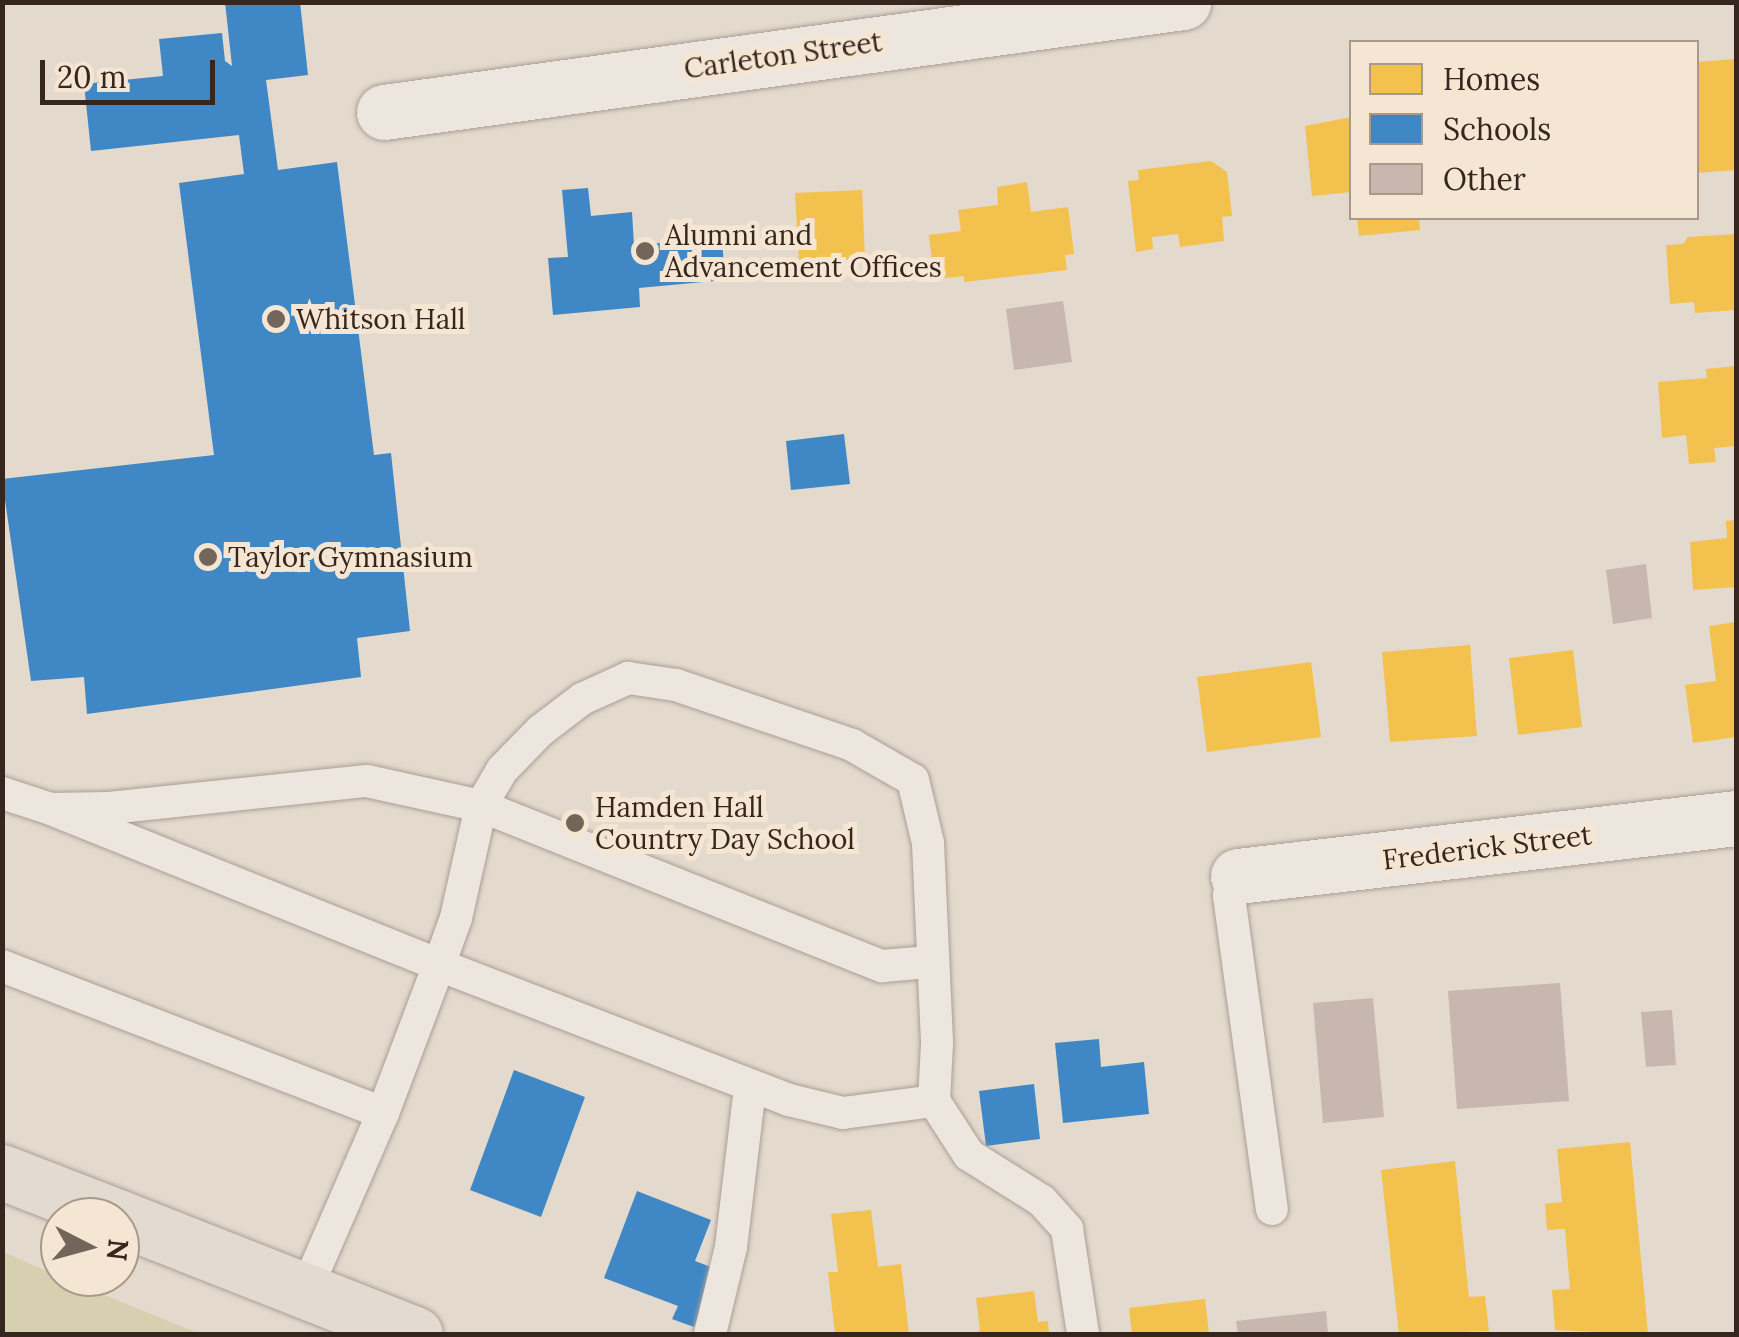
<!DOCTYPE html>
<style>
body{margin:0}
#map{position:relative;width:1739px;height:1337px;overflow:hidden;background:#e4d9cd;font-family:Lora,serif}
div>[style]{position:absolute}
.green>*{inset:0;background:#d6cfb0}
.homes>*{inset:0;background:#f2c14e}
.schools>*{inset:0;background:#3f88c5}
.building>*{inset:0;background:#c7b7ae}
.roads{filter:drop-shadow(0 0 2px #a99f96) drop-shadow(0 0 2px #a99f96)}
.service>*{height:32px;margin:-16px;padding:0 16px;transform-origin:16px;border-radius:16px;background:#ece6df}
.minor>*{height:55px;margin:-27.5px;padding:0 27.5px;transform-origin:27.5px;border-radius:27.5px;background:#ece6df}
.primary>*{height:55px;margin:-27.5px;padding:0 27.5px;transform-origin:27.5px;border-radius:27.5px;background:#e3dad0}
.dots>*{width:28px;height:28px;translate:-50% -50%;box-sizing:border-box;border:5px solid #f5e5d3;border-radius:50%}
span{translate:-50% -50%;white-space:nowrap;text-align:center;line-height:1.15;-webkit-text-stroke:10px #f5e5d3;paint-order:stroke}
.street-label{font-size:28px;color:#37261e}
.poi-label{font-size:28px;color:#37261e}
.left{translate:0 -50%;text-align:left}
.frame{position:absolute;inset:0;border:5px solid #37261e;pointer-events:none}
.legend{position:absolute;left:1349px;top:40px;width:350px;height:180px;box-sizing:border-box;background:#f5e5d3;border:2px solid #a9998b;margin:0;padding:12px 18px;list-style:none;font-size:30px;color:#37261e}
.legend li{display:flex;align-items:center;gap:20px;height:50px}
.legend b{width:50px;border:2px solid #a9998b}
.north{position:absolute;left:40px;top:1197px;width:100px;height:100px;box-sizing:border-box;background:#f5e5d3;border:2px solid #a9998b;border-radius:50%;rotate:96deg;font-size:28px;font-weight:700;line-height:40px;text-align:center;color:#37261e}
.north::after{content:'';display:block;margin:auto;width:35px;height:45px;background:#74655b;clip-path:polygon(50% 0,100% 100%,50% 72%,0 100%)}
.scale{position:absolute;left:40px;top:60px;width:175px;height:45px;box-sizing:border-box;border:5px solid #37261e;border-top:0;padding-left:12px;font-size:30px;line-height:35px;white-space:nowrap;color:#37261e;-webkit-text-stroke:8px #f5e5d3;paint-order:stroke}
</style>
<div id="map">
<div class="green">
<div style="clip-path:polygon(3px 1252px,60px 1277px,200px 1334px,3px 1334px)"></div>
</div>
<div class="homes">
<div style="clip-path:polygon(1736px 59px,1736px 170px,1696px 173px,1696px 62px)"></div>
<div style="clip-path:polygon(1352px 117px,1352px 192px,1312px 196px,1305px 126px)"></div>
<div style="clip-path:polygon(1211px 161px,1227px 172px,1232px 216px,1222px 217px,1224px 241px,1180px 247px,1178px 234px,1152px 237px,1153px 249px,1136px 252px,1128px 181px,1139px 180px,1138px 170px)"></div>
<div style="clip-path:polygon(1027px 182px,1031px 212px,1068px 207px,1074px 254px,1065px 255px,1067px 270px,964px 282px,964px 276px,934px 279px,929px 235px,961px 231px,958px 210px,998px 205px,997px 187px)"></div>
<div style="clip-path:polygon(862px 190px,865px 259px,799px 262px,795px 193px)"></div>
<div style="clip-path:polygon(1357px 218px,1419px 218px,1420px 230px,1359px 236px)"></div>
<div style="clip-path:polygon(1736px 234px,1736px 310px,1695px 313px,1694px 302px,1670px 304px,1666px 245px,1683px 244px,1688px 237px)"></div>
<div style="clip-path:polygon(1736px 366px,1736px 446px,1714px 448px,1716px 462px,1689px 464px,1686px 435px,1662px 438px,1658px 382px,1707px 378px,1706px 369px)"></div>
<div style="clip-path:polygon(1736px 520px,1736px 587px,1693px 590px,1690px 542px,1727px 538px,1726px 521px)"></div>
<div style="clip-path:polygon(1736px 622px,1736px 737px,1693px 743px,1685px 685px,1716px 681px,1709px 626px)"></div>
<div style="clip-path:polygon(1470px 645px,1477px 736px,1390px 742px,1382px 652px)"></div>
<div style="clip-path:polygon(1573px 650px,1582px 727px,1518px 735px,1509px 658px)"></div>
<div style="clip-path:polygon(1311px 662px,1321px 737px,1207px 752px,1197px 677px)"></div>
<div style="clip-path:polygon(1630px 1142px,1648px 1334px,1555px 1330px,1552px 1290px,1570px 1289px,1565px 1229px,1547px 1230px,1545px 1204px,1562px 1202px,1557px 1149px)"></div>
<div style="clip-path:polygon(1455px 1161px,1469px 1297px,1485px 1296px,1489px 1331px,1399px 1334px,1381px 1170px)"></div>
<div style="clip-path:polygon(871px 1210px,878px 1267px,901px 1264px,909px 1334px,835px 1334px,828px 1272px,838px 1272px,831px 1214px)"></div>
<div style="clip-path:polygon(1034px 1291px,1038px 1322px,1048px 1321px,1049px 1334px,974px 1334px,980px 1330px,976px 1298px)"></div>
<div style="clip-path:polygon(1205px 1299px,1209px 1334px,1132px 1334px,1129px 1308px)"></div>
</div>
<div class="schools">
<div style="clip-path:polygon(225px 2px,300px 2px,308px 75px,266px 80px,278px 170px,337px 162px,374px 455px,391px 453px,410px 631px,357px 638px,361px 677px,87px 714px,84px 677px,31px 681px,2px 479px,214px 455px,179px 183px,244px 174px,239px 135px,91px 151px,84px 84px,163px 76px,159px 39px,222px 33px,225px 61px,232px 66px)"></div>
<div style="clip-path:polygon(588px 188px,591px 216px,632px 212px,634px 245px,722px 238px,725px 280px,639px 288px,640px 307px,553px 315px,548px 258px,568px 257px,562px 190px)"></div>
<div style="clip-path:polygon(844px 434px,850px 484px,791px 490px,786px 441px)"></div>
<div style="clip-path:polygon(1099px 1039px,1101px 1067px,1144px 1062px,1149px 1114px,1063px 1123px,1055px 1043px)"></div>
<div style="clip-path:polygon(514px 1070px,585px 1097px,541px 1217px,470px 1190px)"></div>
<div style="clip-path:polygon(1034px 1084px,1040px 1139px,986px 1146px,979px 1091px)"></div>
<div style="clip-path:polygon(637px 1191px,711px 1220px,695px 1261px,716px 1269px,694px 1327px,672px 1319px,678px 1306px,604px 1278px)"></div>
</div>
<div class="building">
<div style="clip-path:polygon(1063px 301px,1072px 362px,1014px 370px,1006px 309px)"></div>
<div style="clip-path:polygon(1646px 564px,1652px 618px,1613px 624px,1606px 570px)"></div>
<div style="clip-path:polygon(1560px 983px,1569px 1101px,1457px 1109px,1448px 991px)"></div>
<div style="clip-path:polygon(1373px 998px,1384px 1117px,1323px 1123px,1313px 1003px)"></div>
<div style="clip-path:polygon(1672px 1010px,1676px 1065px,1646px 1067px,1641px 1012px)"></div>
<div style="clip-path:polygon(1326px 1311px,1328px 1334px,1238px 1334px,1236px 1321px)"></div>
</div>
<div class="roads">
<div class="service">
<div style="left:2px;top:793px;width:52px;rotate:18.1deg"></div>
<div style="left:51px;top:809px;width:58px;rotate:-1deg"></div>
<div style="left:109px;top:808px;width:259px;rotate:-6deg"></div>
<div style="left:367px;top:781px;width:117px;rotate:12.4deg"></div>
<div style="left:481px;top:806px;width:432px;rotate:21.8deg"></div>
<div style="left:882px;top:966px;width:48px;rotate:-4.8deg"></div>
<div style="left:1238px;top:876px;width:10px;rotate:135deg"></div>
<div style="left:1231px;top:883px;width:13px;rotate:99deg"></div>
<div style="left:1229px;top:896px;width:316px;rotate:82.2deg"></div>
<div style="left:2px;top:966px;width:408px;rotate:21.1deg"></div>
<div style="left:383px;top:1113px;width:158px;rotate:-69.3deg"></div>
<div style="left:439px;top:965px;width:50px;rotate:-70.1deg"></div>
<div style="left:456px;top:918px;width:115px;rotate:-77.4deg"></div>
<div style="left:481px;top:806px;width:42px;rotate:-59.7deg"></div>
<div style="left:502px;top:770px;width:54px;rotate:-45.7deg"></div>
<div style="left:540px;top:731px;width:53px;rotate:-37.3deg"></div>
<div style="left:582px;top:699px;width:51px;rotate:-24.5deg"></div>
<div style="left:628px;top:678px;width:49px;rotate:8.3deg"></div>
<div style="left:676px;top:685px;width:186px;rotate:18.8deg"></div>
<div style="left:852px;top:745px;width:70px;rotate:29.8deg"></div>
<div style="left:913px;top:780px;width:65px;rotate:76.6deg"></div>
<div style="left:928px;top:843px;width:201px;rotate:87.4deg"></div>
<div style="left:937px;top:1044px;width:57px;rotate:93deg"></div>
<div style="left:934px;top:1101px;width:92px;rotate:172.5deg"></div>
<div style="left:843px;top:1113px;width:56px;rotate:-166.5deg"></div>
<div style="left:789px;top:1100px;width:375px;rotate:-158.9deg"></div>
<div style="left:439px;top:965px;width:418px;rotate:-158.1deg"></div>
<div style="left:934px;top:1101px;width:64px;rotate:57.1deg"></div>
<div style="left:969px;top:1155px;width:86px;rotate:32.2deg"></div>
<div style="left:1042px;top:1201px;width:38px;rotate:48deg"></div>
<div style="left:1067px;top:1229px;width:106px;rotate:81.3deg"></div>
<div style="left:306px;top:1290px;width:193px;rotate:-66.5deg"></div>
<div style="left:710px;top:1334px;width:89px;rotate:-76.4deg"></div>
<div style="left:731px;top:1247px;width:161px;rotate:-83.2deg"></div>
</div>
<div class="minor">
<div style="left:384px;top:112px;width:807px;rotate:-7.84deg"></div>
<div style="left:1238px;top:876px;width:501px;rotate:-6.64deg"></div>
</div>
<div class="primary">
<div style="left:2px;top:1172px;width:124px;rotate:21.2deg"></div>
<div style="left:120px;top:1218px;width:317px;rotate:21.5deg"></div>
</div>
</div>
<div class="dots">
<div style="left:645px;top:251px;background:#74655b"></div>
<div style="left:276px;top:319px;background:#74655b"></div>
<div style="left:208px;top:557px;background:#74655b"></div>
<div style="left:575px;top:823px;background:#74655b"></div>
</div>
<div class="street-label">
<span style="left:783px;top:55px;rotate:-8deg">Carleton Street</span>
<span style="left:1487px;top:847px;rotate:-7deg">Frederick Street</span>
</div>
<div class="poi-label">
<span class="left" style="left:665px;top:251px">Alumni and<br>Advancement Offices</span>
<span class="left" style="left:296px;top:319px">Whitson Hall</span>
<span class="left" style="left:228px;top:557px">Taylor Gymnasium</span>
<span class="left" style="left:595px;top:823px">Hamden Hall<br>Country Day School</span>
</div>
<div class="frame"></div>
<ul class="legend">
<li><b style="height:28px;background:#f2c14e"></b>Homes</li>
<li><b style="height:28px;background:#3f88c5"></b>Schools</li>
<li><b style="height:28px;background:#c7b7ae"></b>Other</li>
</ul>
<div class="north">N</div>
<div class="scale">20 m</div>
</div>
